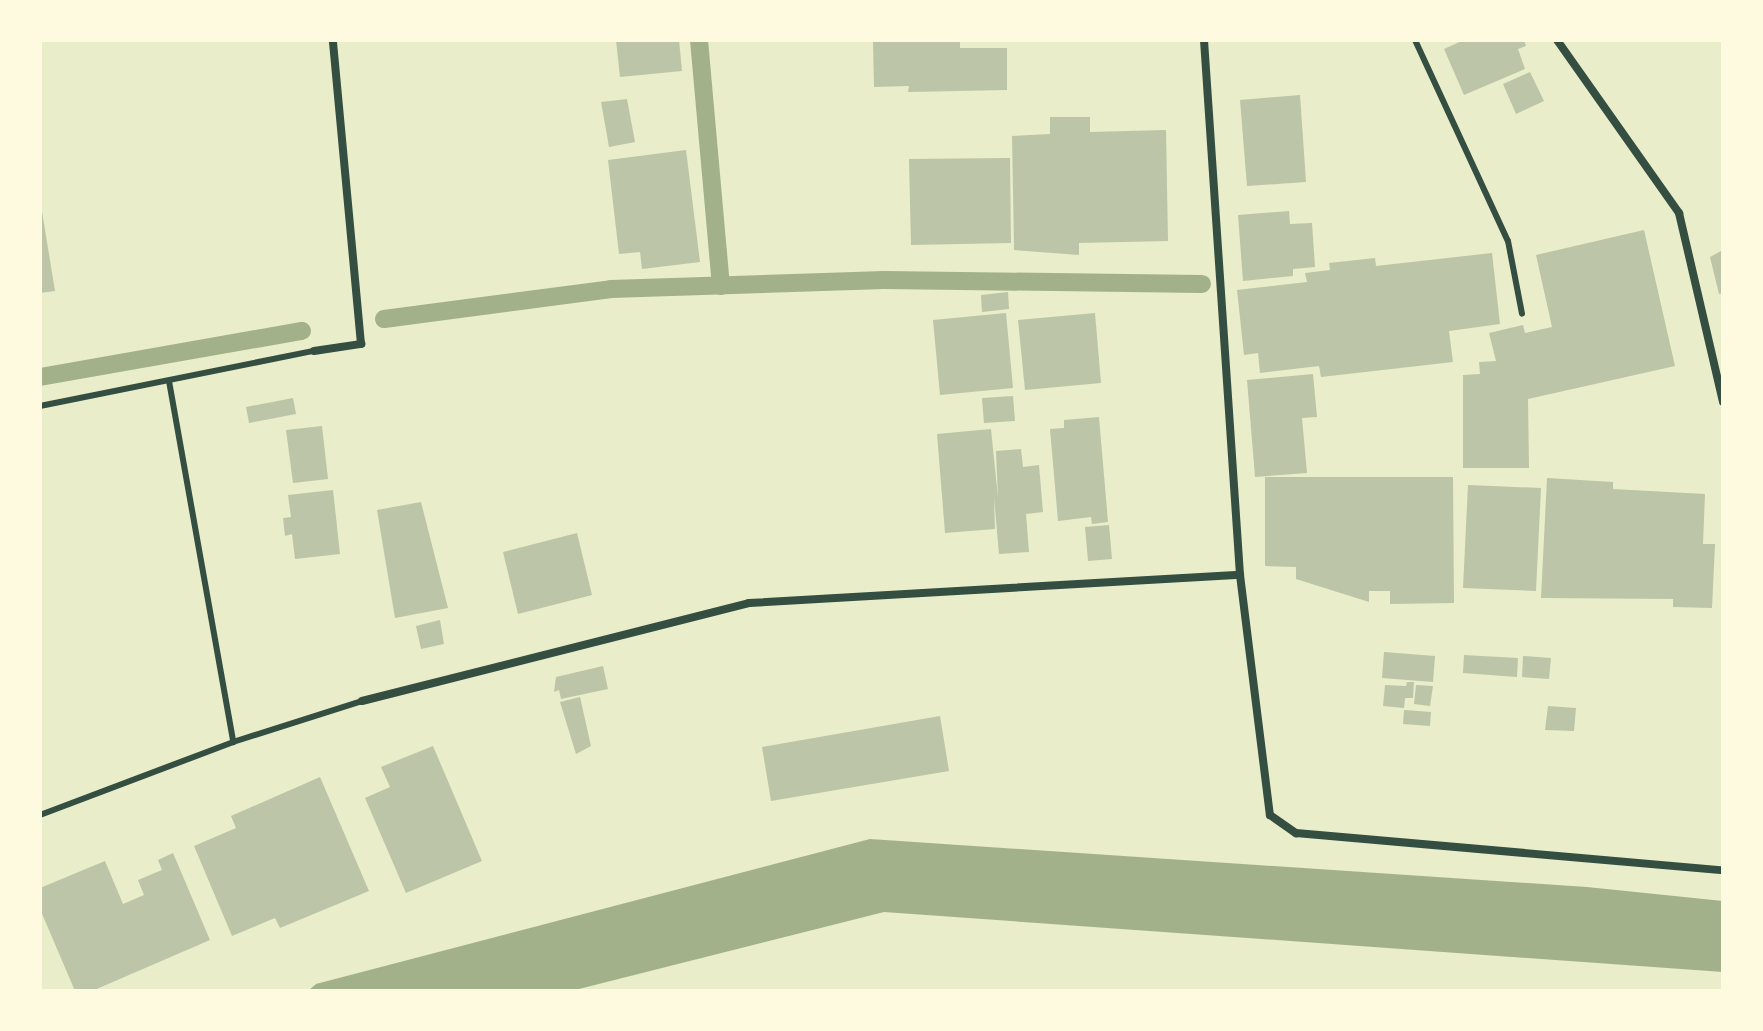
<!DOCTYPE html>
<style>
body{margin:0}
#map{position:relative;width:1763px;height:1031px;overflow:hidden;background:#e9edc9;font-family:"IBM Plex Sans",sans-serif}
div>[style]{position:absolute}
.water>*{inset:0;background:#a3b18a}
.stream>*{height:18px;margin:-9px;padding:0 9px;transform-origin:9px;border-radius:9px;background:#a3b18a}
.building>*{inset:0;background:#bcc5a7}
.service>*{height:6px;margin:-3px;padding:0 3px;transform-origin:3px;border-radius:3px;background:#344e41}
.minor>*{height:8px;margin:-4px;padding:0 4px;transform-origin:4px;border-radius:4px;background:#344e41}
span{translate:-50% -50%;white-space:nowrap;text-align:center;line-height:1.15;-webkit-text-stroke:8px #fefae0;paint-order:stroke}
.frame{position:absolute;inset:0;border:42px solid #fefae0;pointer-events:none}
</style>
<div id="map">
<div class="water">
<div style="clip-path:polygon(870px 839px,1587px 887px,1723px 901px,1723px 972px,884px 912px,571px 991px,308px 991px,316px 984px)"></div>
</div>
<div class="stream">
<div style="left:699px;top:40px;width:247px;rotate:84.9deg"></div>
<div style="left:384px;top:319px;width:229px;rotate:-7.5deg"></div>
<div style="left:611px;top:289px;width:273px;rotate:-1.9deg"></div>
<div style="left:884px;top:280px;width:318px;rotate:0.7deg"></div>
<div style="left:40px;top:377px;width:266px;rotate:-10deg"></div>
</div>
<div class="building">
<div style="clip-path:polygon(616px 40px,679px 40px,682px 71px,620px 77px)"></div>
<div style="clip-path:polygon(873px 40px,960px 40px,960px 48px,1007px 48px,1007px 90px,908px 92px,909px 86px,874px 87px)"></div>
<div style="clip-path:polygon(1464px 40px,1524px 40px,1526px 46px,1518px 49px,1525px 69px,1464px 95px,1444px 49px)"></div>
<div style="clip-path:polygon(1530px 72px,1544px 101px,1516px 114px,1503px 84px)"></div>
<div style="clip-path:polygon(1300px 95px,1306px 182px,1247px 186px,1240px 100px)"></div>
<div style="clip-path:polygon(627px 99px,635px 142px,609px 147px,601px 102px)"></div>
<div style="clip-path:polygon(1050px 117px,1090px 117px,1090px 132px,1166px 130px,1168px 241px,1079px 243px,1079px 255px,1014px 250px,1012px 136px,1050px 134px)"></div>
<div style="clip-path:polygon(686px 150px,700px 262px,642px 269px,640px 252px,619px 254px,608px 160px)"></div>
<div style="clip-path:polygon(1010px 158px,1011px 243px,911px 245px,909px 159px)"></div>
<div style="clip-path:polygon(40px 199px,55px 291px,40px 293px)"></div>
<div style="clip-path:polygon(1289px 211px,1290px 224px,1312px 223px,1315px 267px,1293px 269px,1293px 276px,1243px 281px,1238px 215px)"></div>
<div style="clip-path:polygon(1644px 230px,1675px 366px,1528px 399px,1529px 468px,1463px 468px,1463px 375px,1480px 374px,1479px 362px,1496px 361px,1489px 333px,1523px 325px,1525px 333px,1552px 327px,1536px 255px)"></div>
<div style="clip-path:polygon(1723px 250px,1723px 293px,1719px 294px,1710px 257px)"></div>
<div style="clip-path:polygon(1492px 253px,1500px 324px,1449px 331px,1453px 362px,1321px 377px,1319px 366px,1260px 373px,1258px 353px,1244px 355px,1237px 290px,1307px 282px,1305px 273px,1330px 270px,1329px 263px,1375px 258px,1376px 266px)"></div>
<div style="clip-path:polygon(1008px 292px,1009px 309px,982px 312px,981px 295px)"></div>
<div style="clip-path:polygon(1006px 313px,1013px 388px,940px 395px,933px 320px)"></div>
<div style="clip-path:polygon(1095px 313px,1101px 383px,1025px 390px,1018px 320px)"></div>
<div style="clip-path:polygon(1313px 374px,1317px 417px,1302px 418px,1307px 473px,1255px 477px,1247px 380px)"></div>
<div style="clip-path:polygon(1013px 396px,1015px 421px,984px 423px,982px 398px)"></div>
<div style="clip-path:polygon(293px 398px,296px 414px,249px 423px,246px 407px)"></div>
<div style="clip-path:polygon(1099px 417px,1108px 522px,1092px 524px,1091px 517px,1058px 521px,1050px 429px,1064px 428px,1064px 420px)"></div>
<div style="clip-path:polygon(322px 426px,328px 479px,293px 483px,286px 430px)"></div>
<div style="clip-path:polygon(991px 429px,998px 498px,996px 451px,1021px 449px,1023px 467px,1039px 465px,1043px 512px,1026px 514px,1029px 552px,999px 554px,994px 497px,995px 529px,945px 533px,937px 434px)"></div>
<div style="clip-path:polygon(1265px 477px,1453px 477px,1454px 603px,1390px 604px,1390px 591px,1369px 591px,1369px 602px,1296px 579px,1296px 567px,1265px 566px)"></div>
<div style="clip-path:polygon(1547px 478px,1613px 482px,1613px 489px,1705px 494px,1703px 544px,1715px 544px,1712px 608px,1673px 607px,1673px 599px,1541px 598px)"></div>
<div style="clip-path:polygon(1468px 485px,1541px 488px,1536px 591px,1463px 588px)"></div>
<div style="clip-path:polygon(333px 490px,340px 554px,295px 559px,292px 534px,285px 536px,283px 518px,291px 517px,288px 495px)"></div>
<div style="clip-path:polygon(421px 502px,448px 608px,395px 618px,377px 510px)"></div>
<div style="clip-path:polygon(1109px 525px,1112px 559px,1088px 561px,1085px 527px)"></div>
<div style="clip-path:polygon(577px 533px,592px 595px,518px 614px,503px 552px)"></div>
<div style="clip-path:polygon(440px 620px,444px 644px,421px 649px,416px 626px)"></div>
<div style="clip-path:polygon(1384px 652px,1435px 656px,1433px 682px,1382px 678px)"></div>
<div style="clip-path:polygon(1464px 655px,1518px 658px,1517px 677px,1463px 673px)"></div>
<div style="clip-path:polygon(1523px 656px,1551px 658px,1549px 679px,1522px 677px)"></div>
<div style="clip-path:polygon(603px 666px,608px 689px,561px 699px,559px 690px,554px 692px,556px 677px)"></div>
<div style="clip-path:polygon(1407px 682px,1414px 682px,1413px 698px,1405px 698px,1404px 708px,1383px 706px,1385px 685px,1406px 686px)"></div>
<div style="clip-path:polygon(1416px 685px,1433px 686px,1430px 706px,1414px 704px)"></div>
<div style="clip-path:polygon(580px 697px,591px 746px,576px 754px,560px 702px)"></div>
<div style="clip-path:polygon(1548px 706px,1576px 708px,1574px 731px,1545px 730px)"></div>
<div style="clip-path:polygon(1404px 710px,1431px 712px,1430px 726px,1403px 724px)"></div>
<div style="clip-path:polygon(940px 716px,949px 771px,771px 801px,762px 747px)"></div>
<div style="clip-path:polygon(433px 746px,482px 861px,406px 893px,365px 798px,390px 787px,381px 767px)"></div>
<div style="clip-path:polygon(320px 777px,369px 891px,280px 928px,275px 918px,232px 936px,194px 846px,236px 828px,231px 816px)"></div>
<div style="clip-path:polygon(173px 853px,210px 940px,92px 991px,75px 991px,40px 909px,40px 888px,105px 861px,123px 904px,144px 895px,138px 880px,162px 870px,158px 860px)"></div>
</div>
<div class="service">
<div style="left:1415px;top:40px;width:221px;rotate:65.2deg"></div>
<div style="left:1508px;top:241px;width:74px;rotate:79.1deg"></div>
<div style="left:169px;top:381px;width:367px;rotate:79.9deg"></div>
<div style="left:40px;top:406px;width:279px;rotate:-11.4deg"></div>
<div style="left:40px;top:815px;width:206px;rotate:-20.7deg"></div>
<div style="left:233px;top:742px;width:135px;rotate:-17.6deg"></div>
</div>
<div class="minor">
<div style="left:1204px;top:40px;width:536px;rotate:86.15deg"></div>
<div style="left:1240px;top:575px;width:242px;rotate:82.9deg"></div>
<div style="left:1270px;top:815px;width:32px;rotate:35deg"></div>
<div style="left:1296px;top:833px;width:429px;rotate:5deg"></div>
<div style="left:1557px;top:40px;width:212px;rotate:54.8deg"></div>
<div style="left:1679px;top:213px;width:194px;rotate:76.9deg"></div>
<div style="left:314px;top:351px;width:48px;rotate:-8.5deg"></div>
<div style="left:361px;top:344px;width:305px;rotate:-95.3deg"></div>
<div style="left:362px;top:701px;width:399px;rotate:-14.2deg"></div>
<div style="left:749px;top:603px;width:492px;rotate:-3.3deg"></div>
</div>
<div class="frame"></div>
</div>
